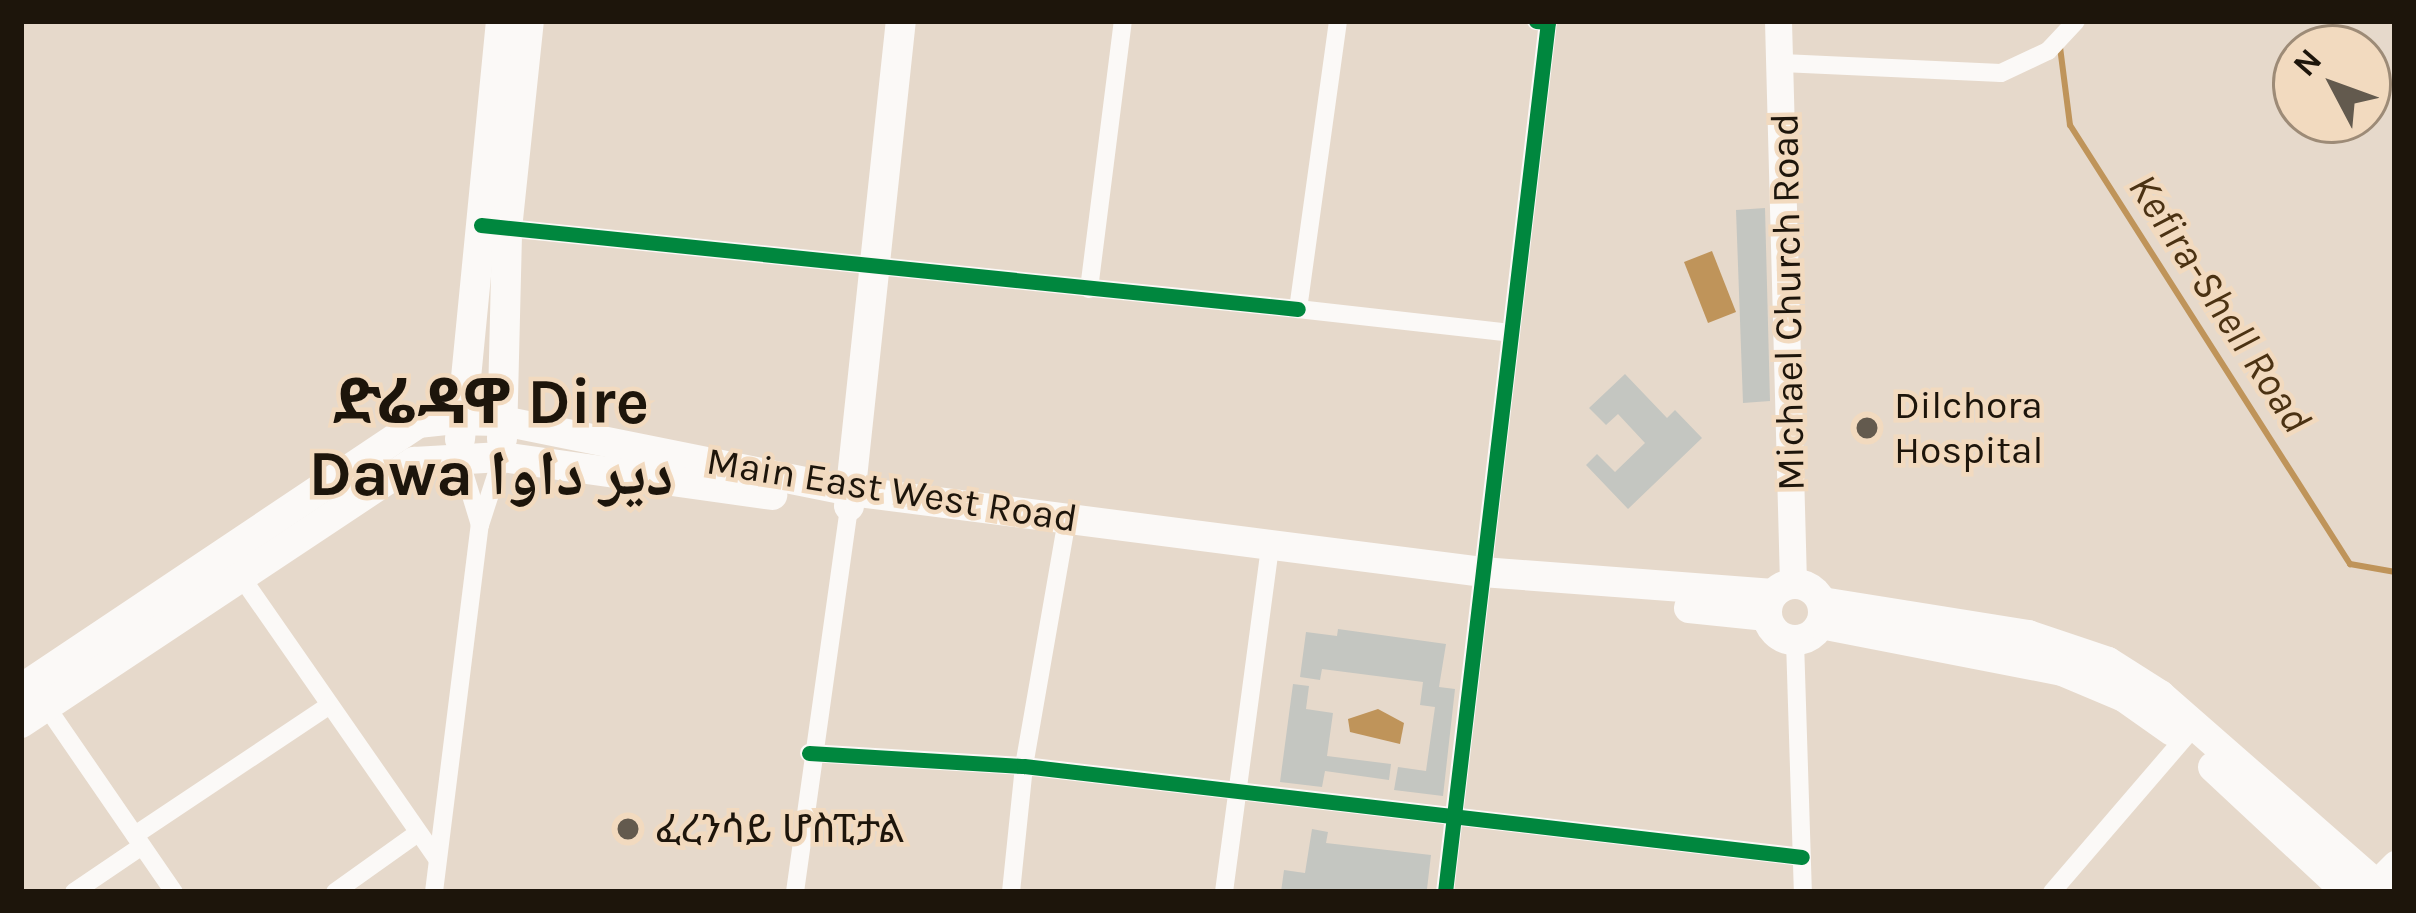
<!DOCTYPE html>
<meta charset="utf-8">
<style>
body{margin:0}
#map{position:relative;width:2416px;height:913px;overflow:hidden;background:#e6d9cb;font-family:Karla,"Noto Naskh Arabic","Noto Sans Ethiopic",sans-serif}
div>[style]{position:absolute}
.water>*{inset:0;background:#bf945a}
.stream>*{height:6px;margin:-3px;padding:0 3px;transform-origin:3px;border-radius:3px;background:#bf945a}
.building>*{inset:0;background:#c4c6c1}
.minor>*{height:18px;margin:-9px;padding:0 9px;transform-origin:9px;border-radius:9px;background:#fbf9f7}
.secondary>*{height:27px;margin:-13.5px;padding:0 13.5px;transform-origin:13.5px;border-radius:13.5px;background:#fbf9f7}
.primary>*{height:30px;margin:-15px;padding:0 15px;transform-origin:15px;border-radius:15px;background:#fbf9f7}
.primary>.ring{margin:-15px;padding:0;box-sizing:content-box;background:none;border:30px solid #fbf9f7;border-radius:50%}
.cycleway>*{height:15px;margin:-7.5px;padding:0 7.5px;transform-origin:7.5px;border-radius:7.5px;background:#00873e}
.dots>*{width:33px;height:33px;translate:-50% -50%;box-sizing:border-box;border:6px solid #f2dabf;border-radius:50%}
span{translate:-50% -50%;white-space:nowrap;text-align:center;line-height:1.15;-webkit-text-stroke:9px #f2dabf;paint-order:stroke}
.street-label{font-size:39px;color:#1d150b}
.poi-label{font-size:39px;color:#1d150b}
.left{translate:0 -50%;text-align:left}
.water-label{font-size:42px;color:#4b3213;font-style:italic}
.town-label{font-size:63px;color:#1d150b;font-weight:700}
.frame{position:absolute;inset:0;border:24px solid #1d150b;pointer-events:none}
.north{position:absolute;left:2272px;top:24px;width:120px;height:120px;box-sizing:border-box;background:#f2dabf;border:3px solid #9d8b77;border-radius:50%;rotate:311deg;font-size:33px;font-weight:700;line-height:48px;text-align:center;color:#1d150b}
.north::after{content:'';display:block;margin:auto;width:42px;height:54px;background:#635a4e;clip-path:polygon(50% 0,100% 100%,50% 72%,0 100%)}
</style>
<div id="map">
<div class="water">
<div style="clip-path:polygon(1712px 251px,1736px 312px,1708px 323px,1684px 262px)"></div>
<div style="clip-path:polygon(1378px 709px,1404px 723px,1400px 744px,1350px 732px,1348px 719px)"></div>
</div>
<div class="stream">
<div style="left:2060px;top:47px;width:79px;rotate:82.7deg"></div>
<div style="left:2070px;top:125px;width:521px;rotate:57.47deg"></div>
<div style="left:2350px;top:564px;width:46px;rotate:10.1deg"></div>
</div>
<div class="building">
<div style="clip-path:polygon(1765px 208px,1770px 401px,1743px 403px,1736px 210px)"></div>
<div style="clip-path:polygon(1625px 374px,1667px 418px,1675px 410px,1702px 438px,1628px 509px,1586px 465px,1597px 454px,1615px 472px,1645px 443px,1618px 414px,1606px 425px,1589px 408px)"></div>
<div style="clip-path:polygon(1338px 629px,1446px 644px,1439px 687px,1455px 689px,1443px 796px,1394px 790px,1398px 767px,1426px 771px,1435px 707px,1420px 705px,1423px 682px,1322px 669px,1320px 680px,1300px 677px,1306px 632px,1337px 636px)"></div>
<div style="clip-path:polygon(1293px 684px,1309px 686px,1306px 709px,1333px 713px,1327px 756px,1391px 764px,1389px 780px,1325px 771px,1322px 787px,1280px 782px)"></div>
<div style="clip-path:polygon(1312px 829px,1328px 832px,1326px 843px,1431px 855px,1427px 889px,1281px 892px,1284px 870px,1305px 873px)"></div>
</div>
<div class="minor">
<div style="left:1338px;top:21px;width:291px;rotate:97.9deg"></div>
<div style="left:1298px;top:309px;width:214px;rotate:6.4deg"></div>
<div style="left:1782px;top:63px;width:219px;rotate:2.6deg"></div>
<div style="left:2001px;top:73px;width:52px;rotate:-25.1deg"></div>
<div style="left:2048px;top:51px;width:41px;rotate:-47deg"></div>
<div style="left:497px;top:227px;width:805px;rotate:5.85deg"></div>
<div style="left:1089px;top:289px;width:270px;rotate:-82.8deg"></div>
<div style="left:459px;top:456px;width:72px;rotate:73.1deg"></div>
<div style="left:242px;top:578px;width:342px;rotate:55.2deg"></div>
<div style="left:1795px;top:641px;width:251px;rotate:88.2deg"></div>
<div style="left:46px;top:706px;width:226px;rotate:55.5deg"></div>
<div style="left:809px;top:753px;width:215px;rotate:3.5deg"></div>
<div style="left:1024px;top:766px;width:783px;rotate:6.67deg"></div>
<div style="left:135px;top:835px;width:231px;rotate:-33.7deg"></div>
<div style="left:74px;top:892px;width:82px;rotate:-34.1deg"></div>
<div style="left:335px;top:892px;width:98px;rotate:-35.5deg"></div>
<div style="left:434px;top:892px;width:370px;rotate:-82.9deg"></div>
<div style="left:480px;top:525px;width:71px;rotate:-72.1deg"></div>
<div style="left:795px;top:892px;width:390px;rotate:-82deg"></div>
<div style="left:1011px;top:892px;width:127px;rotate:-84.1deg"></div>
<div style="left:1024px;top:766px;width:240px;rotate:-80.1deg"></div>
<div style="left:1224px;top:892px;width:353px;rotate:-82.4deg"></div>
<div style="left:1445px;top:892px;width:876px;rotate:-83.25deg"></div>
<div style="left:1548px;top:22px;width:12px;rotate:-175deg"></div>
<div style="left:2052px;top:892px;width:219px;rotate:-49.3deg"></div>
</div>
<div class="secondary">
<div style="left:1778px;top:21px;width:563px;rotate:88.47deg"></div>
<div style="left:2367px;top:892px;width:40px;rotate:-45deg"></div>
</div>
<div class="primary">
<div style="left:460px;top:439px;width:420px;rotate:-84.4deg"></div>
<div style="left:502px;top:439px;width:210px;rotate:-88.6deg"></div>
<div style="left:507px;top:229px;width:209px;rotate:-84deg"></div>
<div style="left:849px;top:506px;width:488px;rotate:-83.9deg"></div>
<div class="ring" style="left:1767px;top:584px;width:26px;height:26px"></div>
<div style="left:1822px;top:602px;width:209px;rotate:9.1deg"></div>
<div style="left:2028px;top:635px;width:84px;rotate:18.6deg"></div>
<div style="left:2108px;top:662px;width:62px;rotate:32.4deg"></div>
<div style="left:2160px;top:695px;width:299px;rotate:41.2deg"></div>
<div style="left:1689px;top:608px;width:78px;rotate:5.9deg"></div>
<div style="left:1821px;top:624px;width:246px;rotate:11deg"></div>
<div style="left:2062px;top:671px;width:67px;rotate:22.8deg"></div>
<div style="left:2124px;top:697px;width:59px;rotate:35.3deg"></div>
<div style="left:21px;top:689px;width:478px;rotate:-33.8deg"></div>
<div style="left:418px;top:423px;width:28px;rotate:-6deg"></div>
<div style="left:446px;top:420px;width:57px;rotate:1deg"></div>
<div style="left:503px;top:421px;width:355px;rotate:11.4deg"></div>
<div style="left:851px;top:491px;width:636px;rotate:7.31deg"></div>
<div style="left:1482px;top:572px;width:292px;rotate:4.3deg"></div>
<div style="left:21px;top:723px;width:472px;rotate:-33.6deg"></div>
<div style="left:414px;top:462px;width:88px;rotate:-3.3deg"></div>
<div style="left:502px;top:457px;width:273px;rotate:8deg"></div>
<div style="left:2213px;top:767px;width:183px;rotate:43deg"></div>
</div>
<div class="cycleway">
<div style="left:481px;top:225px;width:821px;rotate:5.87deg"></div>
<div style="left:809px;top:753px;width:215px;rotate:3.5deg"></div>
<div style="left:1024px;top:766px;width:783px;rotate:6.67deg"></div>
<div style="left:1445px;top:892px;width:876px;rotate:-83.25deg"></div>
<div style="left:1548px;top:22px;width:12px;rotate:-175deg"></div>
</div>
<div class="dots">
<div style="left:1867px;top:428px;background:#635a4e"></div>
<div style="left:628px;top:829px;background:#635a4e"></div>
</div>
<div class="street-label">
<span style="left:1788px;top:302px;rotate:-91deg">Michael Church Road</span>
<span style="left:892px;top:490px;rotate:9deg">Main East West Road</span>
</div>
<div class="poi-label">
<span class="left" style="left:1894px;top:428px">Dilchora<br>Hospital</span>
<span class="left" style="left:655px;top:829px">ፈረንሳይ ሆስፒታል</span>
</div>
<div class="water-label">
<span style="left:2220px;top:303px;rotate:57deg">Kefira-Shell Road</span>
</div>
<div class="town-label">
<span style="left:491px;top:438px">ድሬዳዋ Dire<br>Dawa دير داوا</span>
</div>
<div class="frame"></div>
<div class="north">N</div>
</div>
